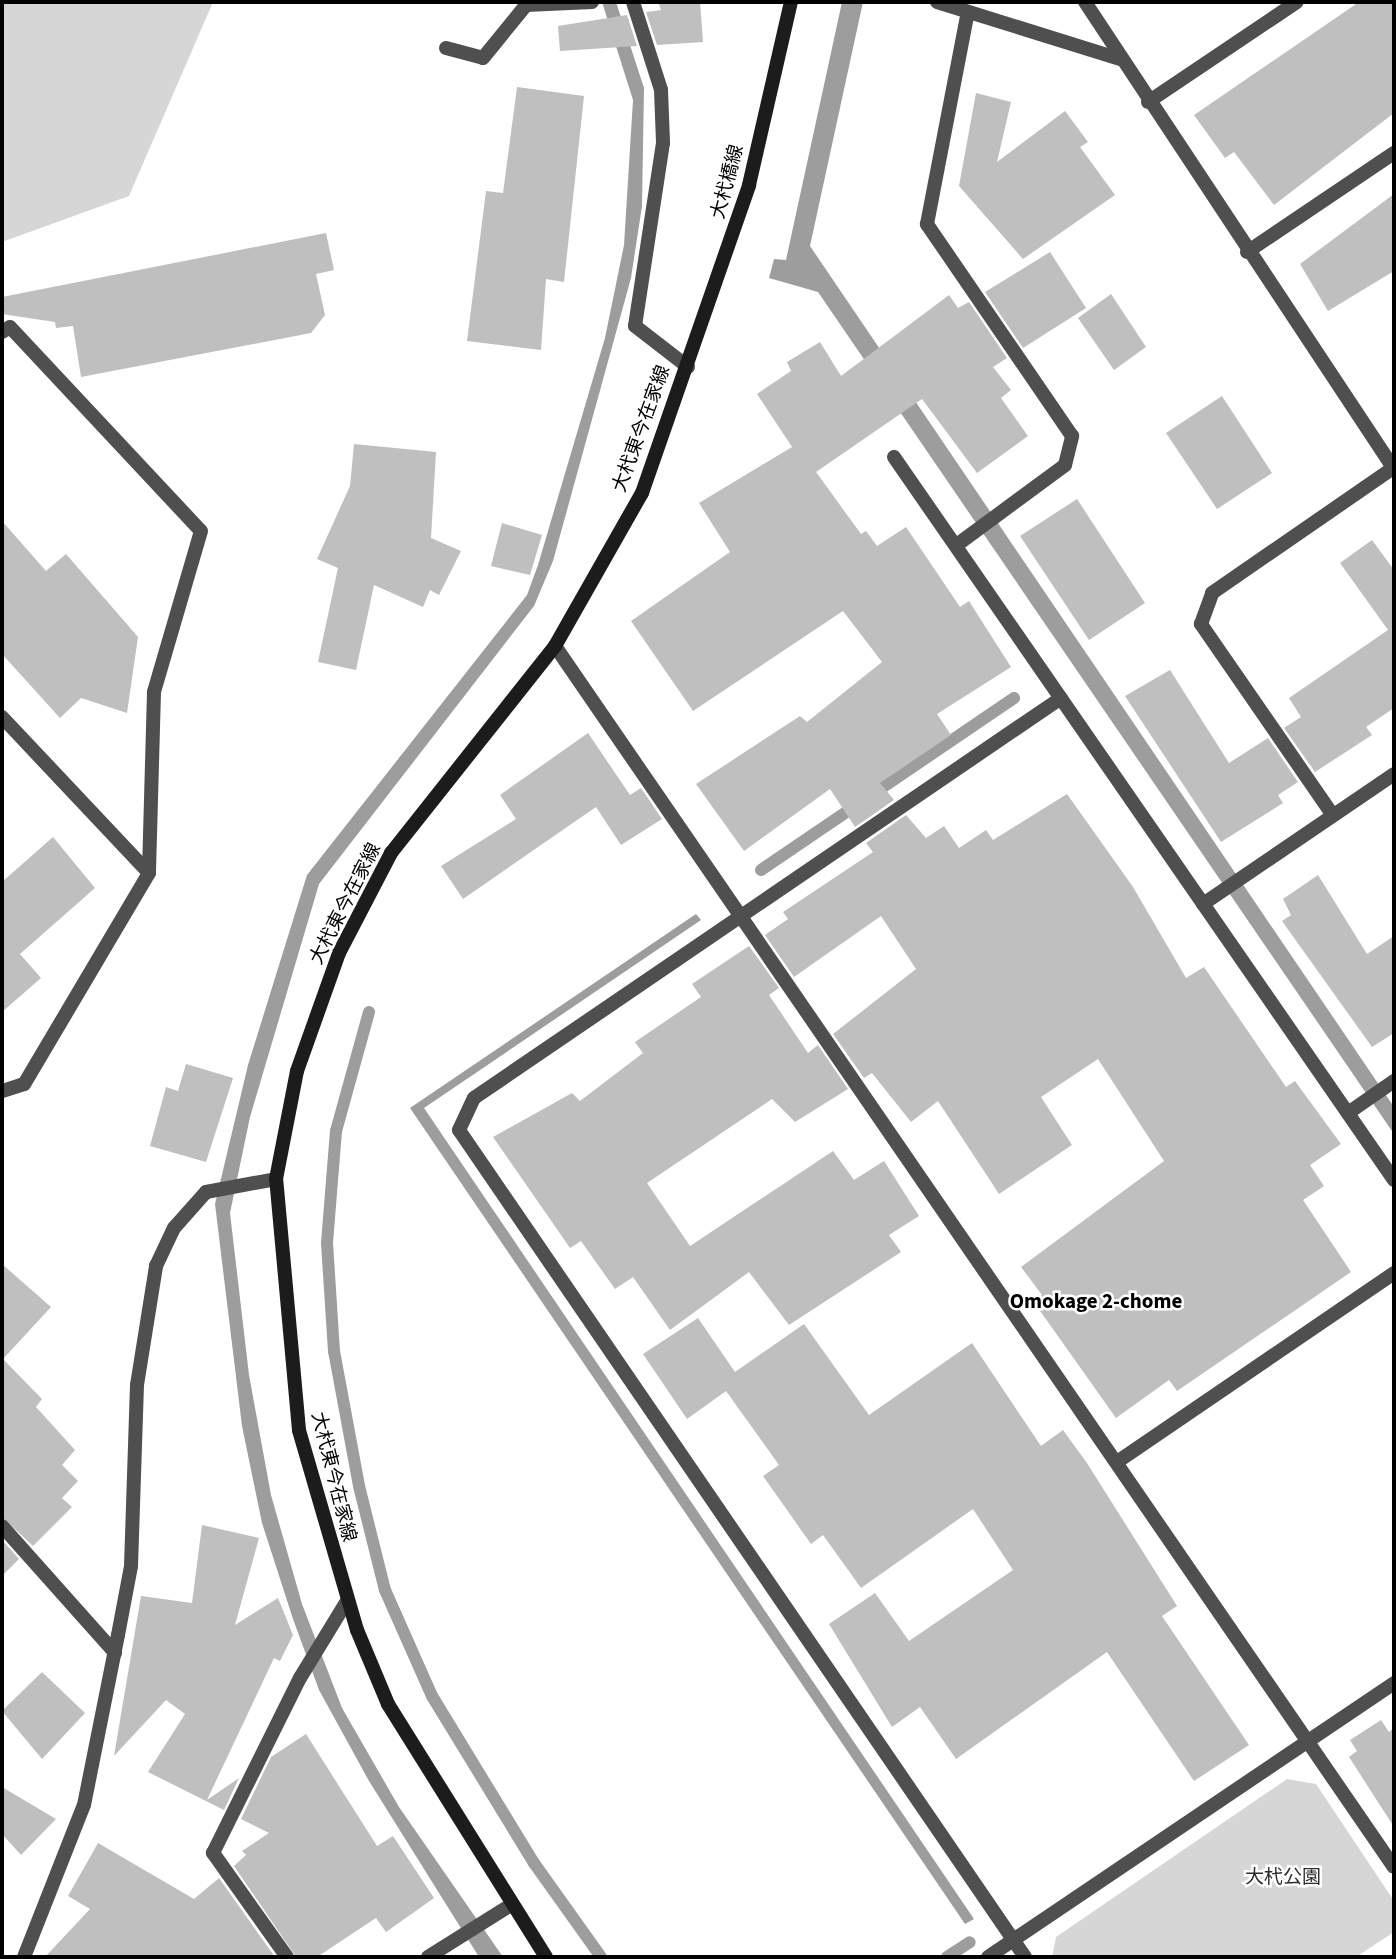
<!DOCTYPE html>
<meta charset="utf-8">
<style>
body{margin:0}
#map{position:relative;width:1396px;height:1959px;overflow:hidden;background:#fff;font-family:"Source Sans 3","Noto Sans JP",sans-serif}
div>[style]{position:absolute}
.green>*{inset:0;background:#d6d6d6}
.water>*{inset:0;background:#9d9d9d}
.stream>*{height:12px;margin:-6px;padding:0 6px;transform-origin:6px;border-radius:6px;background:#9d9d9d}
.building>*{inset:0;background:#bfbfbf}
.lane>*{height:14px;margin:-7px;padding:0 7px;transform-origin:7px;border-radius:7px;background:#4f4f4f}
.street>*{height:14px;margin:-7px;padding:0 7px;transform-origin:7px;border-radius:7px;background:#4f4f4f}
.secondary>*{height:14px;margin:-7px;padding:0 7px;transform-origin:7px;border-radius:7px;background:#1c1c1c}
span{translate:-50% -50%;white-space:nowrap;text-align:center;line-height:1.15;-webkit-text-stroke:5px #fff;paint-order:stroke}
.street-label{font-size:19px;color:#000}
.park-label{font-size:19px;color:#2d2d2d}
.neighbourhood-label{font-size:21px;color:#000;font-weight:700}
.frame{position:absolute;inset:0;border:4px solid #000;pointer-events:none}
</style>
<div id="map">
<div class="green">
<div style="clip-path:polygon(2px 2px,213px 2px,129px 196px,2px 242px)"></div>
<div style="clip-path:polygon(1287px 1779px,1316px 1784px,1394px 1901px,1394px 1932px,1356px 1957px,1052px 1957px,1056px 1937px)"></div>
</div>
<div class="water">
<div style="clip-path:polygon(602px 2px,616px 2px,644px 88px,642px 206px,631px 278px,553px 561px,534px 606px,319px 884px,250px 1117px,230px 1213px,249px 1375px,271px 1495px,302px 1604px,342px 1708px,399px 1807px,503px 1957px,479px 1957px,369px 1781px,319px 1690px,293px 1619px,262px 1523px,242px 1426px,215px 1204px,248px 1065px,307px 875px,527px 595px,538px 565px,605px 338px,624px 245px,633px 100px)"></div>
<div style="clip-path:polygon(842px 2px,863px 2px,810px 246px,1394px 1107px,1394px 1134px,818px 292px,769px 278px,774px 259px,786px 260px)"></div>
<div style="clip-path:polygon(696px 914px,701px 920px,424px 1108px,974px 1919px,965px 1924px,410px 1108px)"></div>
</div>
<div class="stream">
<div style="left:761px;top:870px;width:306px;rotate:-34.2deg"></div>
<div style="left:369px;top:1012px;width:123px;rotate:105.5deg"></div>
<div style="left:336px;top:1131px;width:112px;rotate:94.6deg"></div>
<div style="left:327px;top:1243px;width:108px;rotate:86.3deg"></div>
<div style="left:334px;top:1351px;width:137px;rotate:79.5deg"></div>
<div style="left:359px;top:1486px;width:107px;rotate:76deg"></div>
<div style="left:385px;top:1590px;width:116px;rotate:66.1deg"></div>
<div style="left:432px;top:1696px;width:196px;rotate:58.6deg"></div>
<div style="left:534px;top:1863px;width:115px;rotate:54.5deg"></div>
<div style="left:947px;top:1957px;width:27px;rotate:-33deg"></div>
</div>
<div class="building">
<div style="clip-path:polygon(658px 2px,700px 2px,703px 42px,657px 45px,646px 12px,661px 10px)"></div>
<div style="clip-path:polygon(1359px 2px,1394px 2px,1394px 113px,1274px 205px,1234px 152px,1225px 158px,1194px 115px)"></div>
<div style="clip-path:polygon(627px 15px,637px 46px,560px 51px,558px 26px)"></div>
<div style="clip-path:polygon(517px 87px,584px 96px,564px 282px,546px 279px,541px 350px,467px 341px,486px 191px,503px 193px)"></div>
<div style="clip-path:polygon(976px 93px,1011px 102px,997px 162px,1065px 111px,1088px 142px,1080px 147px,1115px 195px,1023px 259px,959px 186px)"></div>
<div style="clip-path:polygon(1394px 194px,1394px 271px,1328px 311px,1300px 264px)"></div>
<div style="clip-path:polygon(326px 233px,334px 270px,316px 274px,325px 315px,311px 333px,81px 377px,73px 326px,56px 328px,55px 322px,2px 314px,2px 297px)"></div>
<div style="clip-path:polygon(1050px 252px,1086px 308px,1023px 348px,985px 292px)"></div>
<div style="clip-path:polygon(1111px 294px,1146px 347px,1114px 370px,1078px 318px)"></div>
<div style="clip-path:polygon(949px 295px,958px 308px,969px 302px,1007px 358px,993px 367px,1011px 390px,1001px 398px,1028px 436px,977px 473px,922px 399px,816px 472px,861px 534px,866px 531px,877px 546px,906px 527px,960px 607px,969px 601px,1011px 667px,937px 714px,951px 735px,880px 783px,894px 800px,855px 827px,830px 789px,744px 851px,696px 784px,800px 716px,807px 722px,882px 662px,843px 611px,693px 711px,631px 621px,730px 552px,699px 503px,792px 447px,757px 394px,791px 371px,787px 362px,820px 342px,841px 376px)"></div>
<div style="clip-path:polygon(1222px 396px,1272px 473px,1217px 509px,1166px 433px)"></div>
<div style="clip-path:polygon(354px 444px,436px 452px,431px 538px,461px 551px,439px 595px,430px 590px,423px 607px,374px 585px,356px 670px,318px 662px,338px 568px,317px 559px,350px 486px)"></div>
<div style="clip-path:polygon(1077px 499px,1145px 603px,1089px 640px,1020px 536px)"></div>
<div style="clip-path:polygon(2px 521px,46px 571px,66px 554px,138px 637px,127px 713px,81px 698px,60px 718px,2px 654px)"></div>
<div style="clip-path:polygon(502px 523px,542px 535px,530px 575px,491px 566px)"></div>
<div style="clip-path:polygon(1372px 540px,1394px 570px,1394px 708px,1366px 727px,1372px 735px,1315px 772px,1284px 728px,1301px 717px,1289px 698px,1388px 630px,1340px 563px)"></div>
<div style="clip-path:polygon(1170px 670px,1229px 763px,1268px 738px,1298px 782px,1278px 795px,1283px 803px,1221px 842px,1125px 696px)"></div>
<div style="clip-path:polygon(588px 733px,630px 795px,641px 788px,662px 819px,621px 845px,596px 807px,463px 899px,441px 866px,516px 819px,500px 795px)"></div>
<div style="clip-path:polygon(1067px 794px,1133px 887px,1186px 978px,1204px 967px,1286px 1087px,1295px 1081px,1341px 1144px,1310px 1165px,1324px 1186px,1303px 1200px,1351px 1272px,1177px 1391px,1169px 1380px,1116px 1418px,1033px 1301px,1042px 1295px,1021px 1267px,1164px 1161px,1098px 1059px,1041px 1097px,1072px 1145px,999px 1194px,938px 1101px,911px 1122px,872px 1073px,864px 1078px,833px 1034px,916px 969px,881px 916px,794px 977px,765px 935px,788px 919px,783px 912px,873px 852px,866px 843px,906px 815px,926px 838px,944px 826px,959px 848px,986px 830px,993px 840px)"></div>
<div style="clip-path:polygon(53px 837px,95px 888px,20px 954px,41px 978px,2px 1012px,2px 882px)"></div>
<div style="clip-path:polygon(1318px 875px,1367px 954px,1394px 936px,1394px 1033px,1372px 1047px,1282px 921px,1291px 915px,1283px 899px)"></div>
<div style="clip-path:polygon(749px 946px,779px 988px,769px 995px,808px 1053px,818px 1045px,848px 1089px,795px 1122px,772px 1099px,647px 1183px,690px 1246px,833px 1151px,854px 1180px,884px 1161px,919px 1216px,889px 1235px,901px 1252px,789px 1325px,749px 1272px,670px 1330px,633px 1277px,615px 1289px,581px 1241px,570px 1248px,493px 1137px,572px 1093px,580px 1101px,643px 1053px,635px 1042px,701px 997px,692px 984px)"></div>
<div style="clip-path:polygon(186px 1064px,233px 1078px,206px 1162px,150px 1146px,166px 1087px,178px 1091px)"></div>
<div style="clip-path:polygon(2px 1264px,51px 1307px,3px 1359px,42px 1399px,36px 1407px,75px 1450px,62px 1465px,78px 1481px,62px 1498px,72px 1507px,33px 1546px,2px 1517px)"></div>
<div style="clip-path:polygon(698px 1318px,735px 1372px,804px 1324px,869px 1415px,972px 1343px,1041px 1446px,1063px 1430px,1087px 1463px,1177px 1606px,1162px 1616px,1249px 1745px,1194px 1781px,1107px 1652px,956px 1759px,920px 1707px,892px 1727px,829px 1624px,875px 1593px,909px 1641px,1013px 1570px,973px 1509px,861px 1588px,823px 1535px,811px 1544px,763px 1476px,779px 1465px,726px 1391px,687px 1419px,643px 1354px)"></div>
<div style="clip-path:polygon(202px 1525px,259px 1538px,235px 1625px,278px 1598px,293px 1635px,280px 1661px,274px 1658px,207px 1800px,239px 1778px,224px 1810px,148px 1772px,185px 1714px,166px 1700px,114px 1756px,141px 1596px,192px 1603px)"></div>
<div style="clip-path:polygon(2px 1540px,19px 1559px,2px 1576px)"></div>
<div style="clip-path:polygon(42px 1672px,85px 1713px,42px 1759px,2px 1711px)"></div>
<div style="clip-path:polygon(1381px 1720px,1389px 1732px,1394px 1728px,1394px 1827px,1349px 1757px,1357px 1751px,1350px 1740px)"></div>
<div style="clip-path:polygon(306px 1734px,377px 1846px,393px 1836px,434px 1898px,386px 1932px,376px 1918px,317px 1957px,296px 1957px,234px 1866px,246px 1855px,242px 1851px,269px 1833px,241px 1819px,271px 1757px)"></div>
<div style="clip-path:polygon(2px 1787px,56px 1819px,21px 1855px,2px 1834px)"></div>
<div style="clip-path:polygon(98px 1843px,194px 1899px,219px 1878px,275px 1957px,45px 1957px,90px 1909px,68px 1896px)"></div>
</div>
<div class="lane">
<div style="left:446px;top:48px;width:38px;rotate:15deg"></div>
<div style="left:483px;top:58px;width:68px;rotate:-50.9deg"></div>
<div style="left:526px;top:5px;width:66px;rotate:-2.6deg"></div>
</div>
<div class="street">
<div style="left:633px;top:2px;width:92px;rotate:72.3deg"></div>
<div style="left:661px;top:90px;width:53px;rotate:87.8deg"></div>
<div style="left:663px;top:143px;width:185px;rotate:98.7deg"></div>
<div style="left:635px;top:326px;width:67px;rotate:37.7deg"></div>
<div style="left:937px;top:2px;width:192px;rotate:17.3deg"></div>
<div style="left:1085px;top:2px;width:560px;rotate:56.51deg"></div>
<div style="left:1148px;top:102px;width:179px;rotate:-33.9deg"></div>
<div style="left:1247px;top:252px;width:177px;rotate:-34deg"></div>
<div style="left:2px;top:332px;width:9px;rotate:-32deg"></div>
<div style="left:10px;top:327px;width:279px;rotate:46.9deg"></div>
<div style="left:201px;top:531px;width:168px;rotate:106.3deg"></div>
<div style="left:154px;top:692px;width:181px;rotate:91.6deg"></div>
<div style="left:149px;top:873px;width:245px;rotate:120.6deg"></div>
<div style="left:24px;top:1084px;width:23px;rotate:162deg"></div>
<div style="left:894px;top:457px;width:879px;rotate:55.33deg"></div>
<div style="left:958px;top:544px;width:133px;rotate:-36.4deg"></div>
<div style="left:1065px;top:465px;width:30px;rotate:-76deg"></div>
<div style="left:1072px;top:436px;width:257px;rotate:-124.4deg"></div>
<div style="left:927px;top:224px;width:216px;rotate:-79.1deg"></div>
<div style="left:555px;top:646px;width:1481px;rotate:55.51deg"></div>
<div style="left:2px;top:717px;width:214px;rotate:46.7deg"></div>
<div style="left:1332px;top:814px;width:231px;rotate:-124.6deg"></div>
<div style="left:1201px;top:624px;width:33px;rotate:-70deg"></div>
<div style="left:1212px;top:593px;width:220px;rotate:-34.6deg"></div>
<div style="left:1203px;top:904px;width:231px;rotate:-34.2deg"></div>
<div style="left:1348px;top:1113px;width:56px;rotate:-34.8deg"></div>
<div style="left:1117px;top:1462px;width:335px;rotate:-34.3deg"></div>
<div style="left:2px;top:1526px;width:170px;rotate:48.3deg"></div>
<div style="left:24px;top:1957px;width:163px;rotate:-68.5deg"></div>
<div style="left:84px;top:1805px;width:173px;rotate:-78.7deg"></div>
<div style="left:118px;top:1635px;width:70px;rotate:-79.3deg"></div>
<div style="left:131px;top:1566px;width:181px;rotate:-88.1deg"></div>
<div style="left:137px;top:1385px;width:121px;rotate:-80.9deg"></div>
<div style="left:156px;top:1266px;width:42px;rotate:-64.7deg"></div>
<div style="left:174px;top:1228px;width:48px;rotate:-48.4deg"></div>
<div style="left:206px;top:1192px;width:71px;rotate:-10.5deg"></div>
<div style="left:287px;top:1957px;width:128px;rotate:-125.4deg"></div>
<div style="left:213px;top:1853px;width:195px;rotate:-63.6deg"></div>
<div style="left:300px;top:1678px;width:90px;rotate:-58.6deg"></div>
<div style="left:428px;top:1957px;width:98px;rotate:-32.1deg"></div>
<div style="left:988px;top:1957px;width:490px;rotate:-34deg"></div>
<div style="left:1025px;top:1957px;width:1002px;rotate:-124.39deg"></div>
<div style="left:459px;top:1130px;width:35px;rotate:-65deg"></div>
<div style="left:474px;top:1098px;width:710px;rotate:-34.27deg"></div>
</div>
<div class="secondary">
<div style="left:546px;top:1957px;width:298px;rotate:-122deg"></div>
<div style="left:388px;top:1704px;width:80px;rotate:-112.7deg"></div>
<div style="left:357px;top:1630px;width:208px;rotate:-106.2deg"></div>
<div style="left:299px;top:1430px;width:252px;rotate:-95.2deg"></div>
<div style="left:276px;top:1179px;width:110px;rotate:-79deg"></div>
<div style="left:297px;top:1071px;width:125px;rotate:-70.4deg"></div>
<div style="left:339px;top:953px;width:113px;rotate:-62.5deg"></div>
<div style="left:391px;top:853px;width:264px;rotate:-51.6deg"></div>
<div style="left:555px;top:646px;width:176px;rotate:-60.4deg"></div>
<div style="left:642px;top:493px;width:326px;rotate:-70.8deg"></div>
<div style="left:749px;top:185px;width:188px;rotate:-77.1deg"></div>
</div>
<div class="street-label">
<span style="left:728px;top:182px;rotate:-75deg">大杙橋線</span>
<span style="left:642px;top:429px;rotate:-70deg">大杙東今在家線</span>
<span style="left:346px;top:904px;rotate:-63deg">大杙東今在家線</span>
<span style="left:333px;top:1477px;rotate:76deg">大杙東今在家線</span>
</div>
<div class="park-label">
<span style="left:1283px;top:1878px">大杙公園</span>
</div>
<div class="neighbourhood-label">
<span style="left:1096px;top:1301px">Omokage 2-chome</span>
</div>
<div class="frame"></div>
</div>
